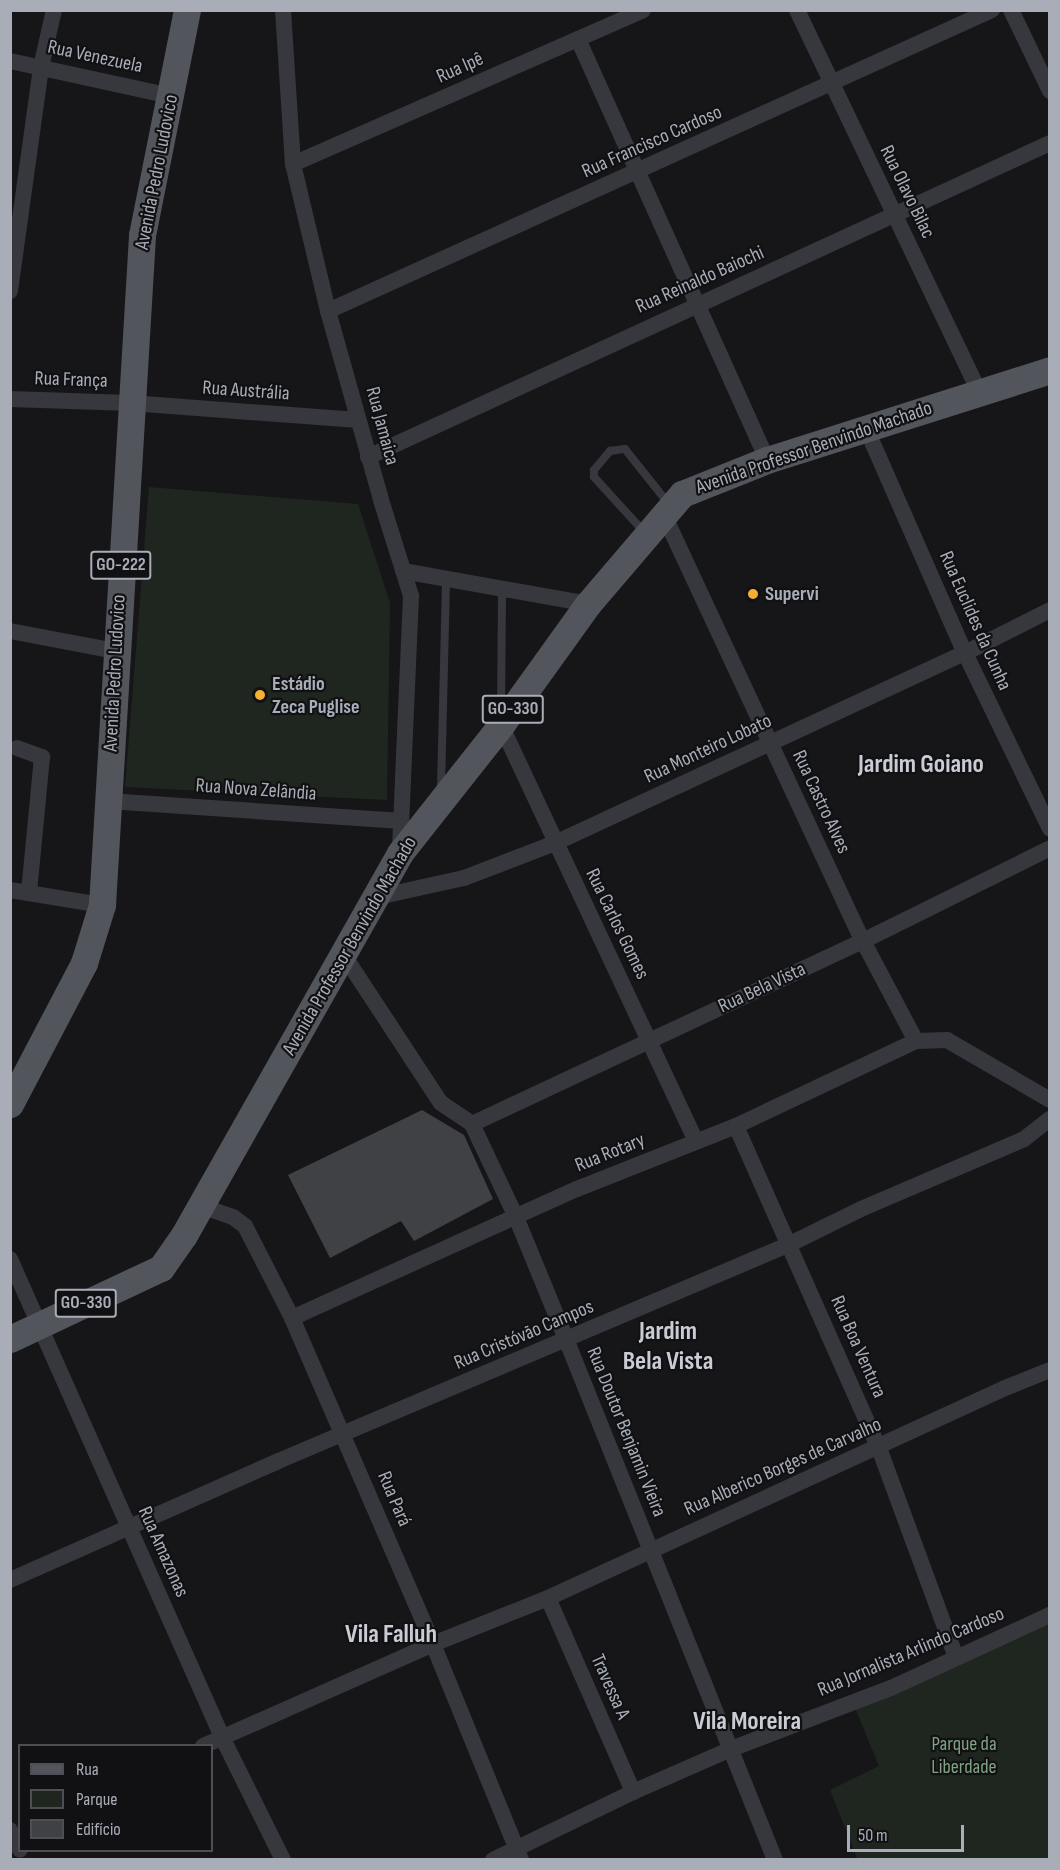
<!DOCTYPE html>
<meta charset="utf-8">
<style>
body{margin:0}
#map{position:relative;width:1060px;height:1870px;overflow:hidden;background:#161618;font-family:"Sofia Sans Condensed",sans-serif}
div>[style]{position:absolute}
.green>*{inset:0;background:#1e261f}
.building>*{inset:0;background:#404145}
.lane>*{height:8px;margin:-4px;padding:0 4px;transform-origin:4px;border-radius:4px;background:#37383d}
.street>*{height:16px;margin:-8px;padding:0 8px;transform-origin:8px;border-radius:8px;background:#37383d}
.primary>*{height:27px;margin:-13.5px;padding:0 13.5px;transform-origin:13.5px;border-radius:13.5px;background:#53555c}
.dots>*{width:16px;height:16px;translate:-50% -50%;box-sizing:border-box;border:3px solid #111113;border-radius:50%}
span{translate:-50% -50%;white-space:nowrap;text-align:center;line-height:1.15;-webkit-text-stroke:4.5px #111113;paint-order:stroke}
.shield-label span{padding:2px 4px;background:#111113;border:2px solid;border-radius:4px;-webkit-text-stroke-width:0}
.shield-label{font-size:18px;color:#a8adb8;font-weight:700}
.street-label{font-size:20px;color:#a8adb8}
.poi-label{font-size:20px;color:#a8adb8;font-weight:700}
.left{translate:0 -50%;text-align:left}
.park-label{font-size:20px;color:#7fa381}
.district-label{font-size:26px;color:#c9ccd4;font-weight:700}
.frame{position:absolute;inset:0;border:12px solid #a8adb8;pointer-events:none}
.legend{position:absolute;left:18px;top:1744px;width:195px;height:108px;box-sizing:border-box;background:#111113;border:2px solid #4d4f55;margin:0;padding:8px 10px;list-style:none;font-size:18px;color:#a8adb8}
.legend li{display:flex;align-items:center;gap:12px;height:30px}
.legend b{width:30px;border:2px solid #4d4f55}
.scale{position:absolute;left:847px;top:1825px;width:117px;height:27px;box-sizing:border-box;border:3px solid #a8adb8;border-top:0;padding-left:8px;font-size:18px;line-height:21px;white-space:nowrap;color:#a8adb8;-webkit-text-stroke:4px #111113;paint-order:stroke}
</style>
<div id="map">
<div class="green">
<div style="clip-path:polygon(149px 487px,358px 504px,390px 603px,387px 800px,125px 787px)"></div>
<div style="clip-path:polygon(1049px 1624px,1049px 1859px,848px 1859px,857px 1858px,830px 1790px,879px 1766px,855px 1708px)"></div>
</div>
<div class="building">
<div style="clip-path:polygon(422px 1110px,464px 1135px,493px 1199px,414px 1241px,401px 1221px,330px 1258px,288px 1175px)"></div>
</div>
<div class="lane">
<div style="left:645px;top:533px;width:76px;rotate:-132.3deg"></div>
<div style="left:594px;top:477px;width:7px;rotate:-90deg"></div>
<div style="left:594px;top:470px;width:25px;rotate:-50deg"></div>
<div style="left:610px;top:451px;width:15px;rotate:-8deg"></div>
<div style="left:625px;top:449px;width:69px;rotate:51.5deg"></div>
<div style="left:501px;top:711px;width:122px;rotate:-89.5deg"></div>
<div style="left:441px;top:788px;width:209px;rotate:-88.6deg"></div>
</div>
<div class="street">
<div style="left:283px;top:10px;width:154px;rotate:86.3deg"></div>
<div style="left:293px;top:164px;width:151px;rotate:76.6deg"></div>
<div style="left:328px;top:311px;width:196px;rotate:74.3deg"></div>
<div style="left:381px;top:500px;width:101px;rotate:72.6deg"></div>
<div style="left:411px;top:596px;width:255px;rotate:92.5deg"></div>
<div style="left:797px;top:10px;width:423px;rotate:64.5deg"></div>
<div style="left:1011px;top:10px;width:90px;rotate:64.3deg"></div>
<div style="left:578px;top:39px;width:461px;rotate:65.8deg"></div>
<div style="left:10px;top:61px;width:165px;rotate:12.3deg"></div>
<div style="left:293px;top:164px;width:382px;rotate:-23.7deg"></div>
<div style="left:10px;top:291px;width:226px;rotate:-82.1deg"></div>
<div style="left:41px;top:67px;width:58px;rotate:-77.2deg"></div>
<div style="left:328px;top:311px;width:729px;rotate:-24.39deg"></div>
<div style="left:10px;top:399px;width:121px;rotate:1.9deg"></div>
<div style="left:131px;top:403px;width:228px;rotate:4.3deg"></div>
<div style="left:866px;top:428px;width:246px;rotate:66.3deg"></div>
<div style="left:965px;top:653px;width:195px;rotate:64.2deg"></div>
<div style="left:368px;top:457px;width:751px;rotate:-24.72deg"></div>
<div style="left:663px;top:513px;width:472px;rotate:65deg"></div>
<div style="left:863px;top:941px;width:113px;rotate:62.1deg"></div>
<div style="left:403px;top:571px;width:188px;rotate:10.1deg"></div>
<div style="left:10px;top:631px;width:108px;rotate:10.7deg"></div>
<div style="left:501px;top:725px;width:460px;rotate:64.9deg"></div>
<div style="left:17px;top:748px;width:27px;rotate:20deg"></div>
<div style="left:42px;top:757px;width:137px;rotate:95.5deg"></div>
<div style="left:108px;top:801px;width:294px;rotate:3.9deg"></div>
<div style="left:10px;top:890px;width:93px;rotate:9.3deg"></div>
<div style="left:373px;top:898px;width:93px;rotate:-12.4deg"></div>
<div style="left:464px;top:878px;width:97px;rotate:-21deg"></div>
<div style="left:555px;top:843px;width:452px;rotate:-24.9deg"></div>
<div style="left:965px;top:653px;width:95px;rotate:-26.8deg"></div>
<div style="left:343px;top:954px;width:178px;rotate:56.7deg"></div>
<div style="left:441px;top:1103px;width:37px;rotate:34deg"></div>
<div style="left:472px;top:1124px;width:103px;rotate:64.7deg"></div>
<div style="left:516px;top:1217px;width:132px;rotate:67.7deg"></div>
<div style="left:566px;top:1339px;width:561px;rotate:68.14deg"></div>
<div style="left:472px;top:1124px;width:432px;rotate:-25.1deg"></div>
<div style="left:863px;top:941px;width:209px;rotate:-26.4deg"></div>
<div style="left:736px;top:1126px;width:352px;rotate:66.1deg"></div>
<div style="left:879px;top:1448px;width:223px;rotate:69.8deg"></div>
<div style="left:201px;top:1206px;width:34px;rotate:19deg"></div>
<div style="left:233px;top:1217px;width:15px;rotate:37deg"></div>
<div style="left:245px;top:1226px;width:103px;rotate:62.9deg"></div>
<div style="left:292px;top:1318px;width:355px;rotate:66.6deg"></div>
<div style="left:433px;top:1644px;width:233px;rotate:67.8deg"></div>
<div style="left:10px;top:1259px;width:523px;rotate:66.08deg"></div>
<div style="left:222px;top:1737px;width:137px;rotate:63.6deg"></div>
<div style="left:292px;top:1318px;width:313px;rotate:-24.4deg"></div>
<div style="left:577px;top:1189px;width:171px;rotate:-21.6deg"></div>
<div style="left:736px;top:1126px;width:199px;rotate:-25.3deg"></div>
<div style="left:916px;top:1041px;width:31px;rotate:-2deg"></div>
<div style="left:947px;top:1040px;width:119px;rotate:30.2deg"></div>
<div style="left:10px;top:1580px;width:291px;rotate:-23.9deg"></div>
<div style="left:276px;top:1462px;width:558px;rotate:-22.98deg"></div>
<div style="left:790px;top:1244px;width:79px;rotate:-26.2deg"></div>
<div style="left:861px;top:1209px;width:177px;rotate:-23.2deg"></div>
<div style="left:1024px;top:1139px;width:33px;rotate:-38deg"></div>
<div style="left:548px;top:1598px;width:212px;rotate:66.3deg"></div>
<div style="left:203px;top:1746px;width:252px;rotate:-23.9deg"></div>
<div style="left:433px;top:1644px;width:124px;rotate:-21.8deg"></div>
<div style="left:548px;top:1598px;width:503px;rotate:-24.68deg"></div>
<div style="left:1005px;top:1388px;width:48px;rotate:-21.8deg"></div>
<div style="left:10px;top:1830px;width:22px;rotate:63deg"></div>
<div style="left:493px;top:1860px;width:156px;rotate:-25.9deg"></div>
<div style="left:633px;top:1792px;width:107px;rotate:-23.7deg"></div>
<div style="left:731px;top:1749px;width:171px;rotate:-20.9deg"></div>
<div style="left:891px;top:1688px;width:175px;rotate:-24.7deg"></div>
</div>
<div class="primary">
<div style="left:10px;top:1104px;width:159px;rotate:-62.3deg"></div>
<div style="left:84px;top:963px;width:61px;rotate:-72.8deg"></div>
<div style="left:102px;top:905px;width:671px;rotate:-86.58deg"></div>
<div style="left:142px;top:235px;width:229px;rotate:-78.7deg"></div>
<div style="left:10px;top:1339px;width:167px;rotate:-25.2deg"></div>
<div style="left:161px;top:1268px;width:40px;rotate:-55.1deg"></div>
<div style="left:184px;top:1235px;width:439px;rotate:-60.5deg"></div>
<div style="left:400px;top:853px;width:163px;rotate:-51.7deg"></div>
<div style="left:501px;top:725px;width:149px;rotate:-54.3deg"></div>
<div style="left:588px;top:604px;width:145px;rotate:-49.5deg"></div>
<div style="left:682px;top:494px;width:92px;rotate:-21.8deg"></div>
<div style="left:767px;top:460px;width:297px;rotate:-17.6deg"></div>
</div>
<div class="dots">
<div style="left:753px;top:594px;background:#f2b134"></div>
<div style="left:260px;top:695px;background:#f2b134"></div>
</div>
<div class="shield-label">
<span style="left:121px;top:565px">GO-222</span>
<span style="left:513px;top:709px">GO-330</span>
<span style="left:86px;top:1303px">GO-330</span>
</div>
<div class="street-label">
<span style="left:95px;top:57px;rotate:12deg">Rua Venezuela</span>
<span style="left:460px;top:68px;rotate:-24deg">Rua Ipê</span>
<span style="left:652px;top:142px;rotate:-24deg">Rua Francisco Cardoso</span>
<span style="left:157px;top:172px;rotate:-79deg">Avenida Pedro Ludovico</span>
<span style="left:907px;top:192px;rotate:64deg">Rua Olavo Bilac</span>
<span style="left:700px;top:280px;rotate:-24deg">Rua Reinaldo Baiochi</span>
<span style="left:71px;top:380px;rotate:2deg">Rua França</span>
<span style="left:246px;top:391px;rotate:4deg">Rua Austrália</span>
<span style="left:382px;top:426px;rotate:75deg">Rua Jamaica</span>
<span style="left:814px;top:448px;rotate:-19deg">Avenida Professor Benvindo Machado</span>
<span style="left:975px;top:621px;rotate:66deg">Rua Euclides da Cunha</span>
<span style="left:115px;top:673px;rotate:-87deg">Avenida Pedro Ludovico</span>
<span style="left:708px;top:749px;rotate:-25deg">Rua Monteiro Lobato</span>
<span style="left:256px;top:790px;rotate:4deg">Rua Nova Zelândia</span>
<span style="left:821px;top:802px;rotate:65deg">Rua Castro Alves</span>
<span style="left:617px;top:924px;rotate:64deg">Rua Carlos Gomes</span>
<span style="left:350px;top:946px;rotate:-60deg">Avenida Professor Benvindo Machado</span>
<span style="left:762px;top:988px;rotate:-25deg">Rua Bela Vista</span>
<span style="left:610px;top:1153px;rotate:-22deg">Rua Rotary</span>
<span style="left:524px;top:1335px;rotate:-23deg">Rua Cristóvão Campos</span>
<span style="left:858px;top:1347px;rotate:66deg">Rua Boa Ventura</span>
<span style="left:626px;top:1432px;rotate:68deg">Rua Doutor Benjamin Vieira</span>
<span style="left:783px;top:1467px;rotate:-24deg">Rua Alberico Borges de Carvalho</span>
<span style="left:394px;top:1499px;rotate:67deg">Rua Pará</span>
<span style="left:163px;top:1552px;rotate:66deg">Rua Amazonas</span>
<span style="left:911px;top:1652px;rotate:-23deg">Rua Jornalista Arlindo Cardoso</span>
<span style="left:610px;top:1687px;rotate:66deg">Travessa A</span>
</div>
<div class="poi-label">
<span class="left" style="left:765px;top:594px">Supervi</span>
<span class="left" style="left:272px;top:696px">Estádio<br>Zeca Puglise</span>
</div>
<div class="park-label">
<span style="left:964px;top:1756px">Parque da<br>Liberdade</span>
</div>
<div class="district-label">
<span style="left:921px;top:765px">Jardim Goiano</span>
<span style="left:668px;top:1347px">Jardim<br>Bela Vista</span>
<span style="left:391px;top:1635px">Vila Falluh</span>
<span style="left:747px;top:1722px">Vila Moreira</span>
</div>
<div class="frame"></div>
<ul class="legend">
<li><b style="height:8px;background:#53555c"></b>Rua</li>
<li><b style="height:16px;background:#1e261f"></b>Parque</li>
<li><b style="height:16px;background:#404145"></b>Edifício</li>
</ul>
<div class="scale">50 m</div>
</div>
